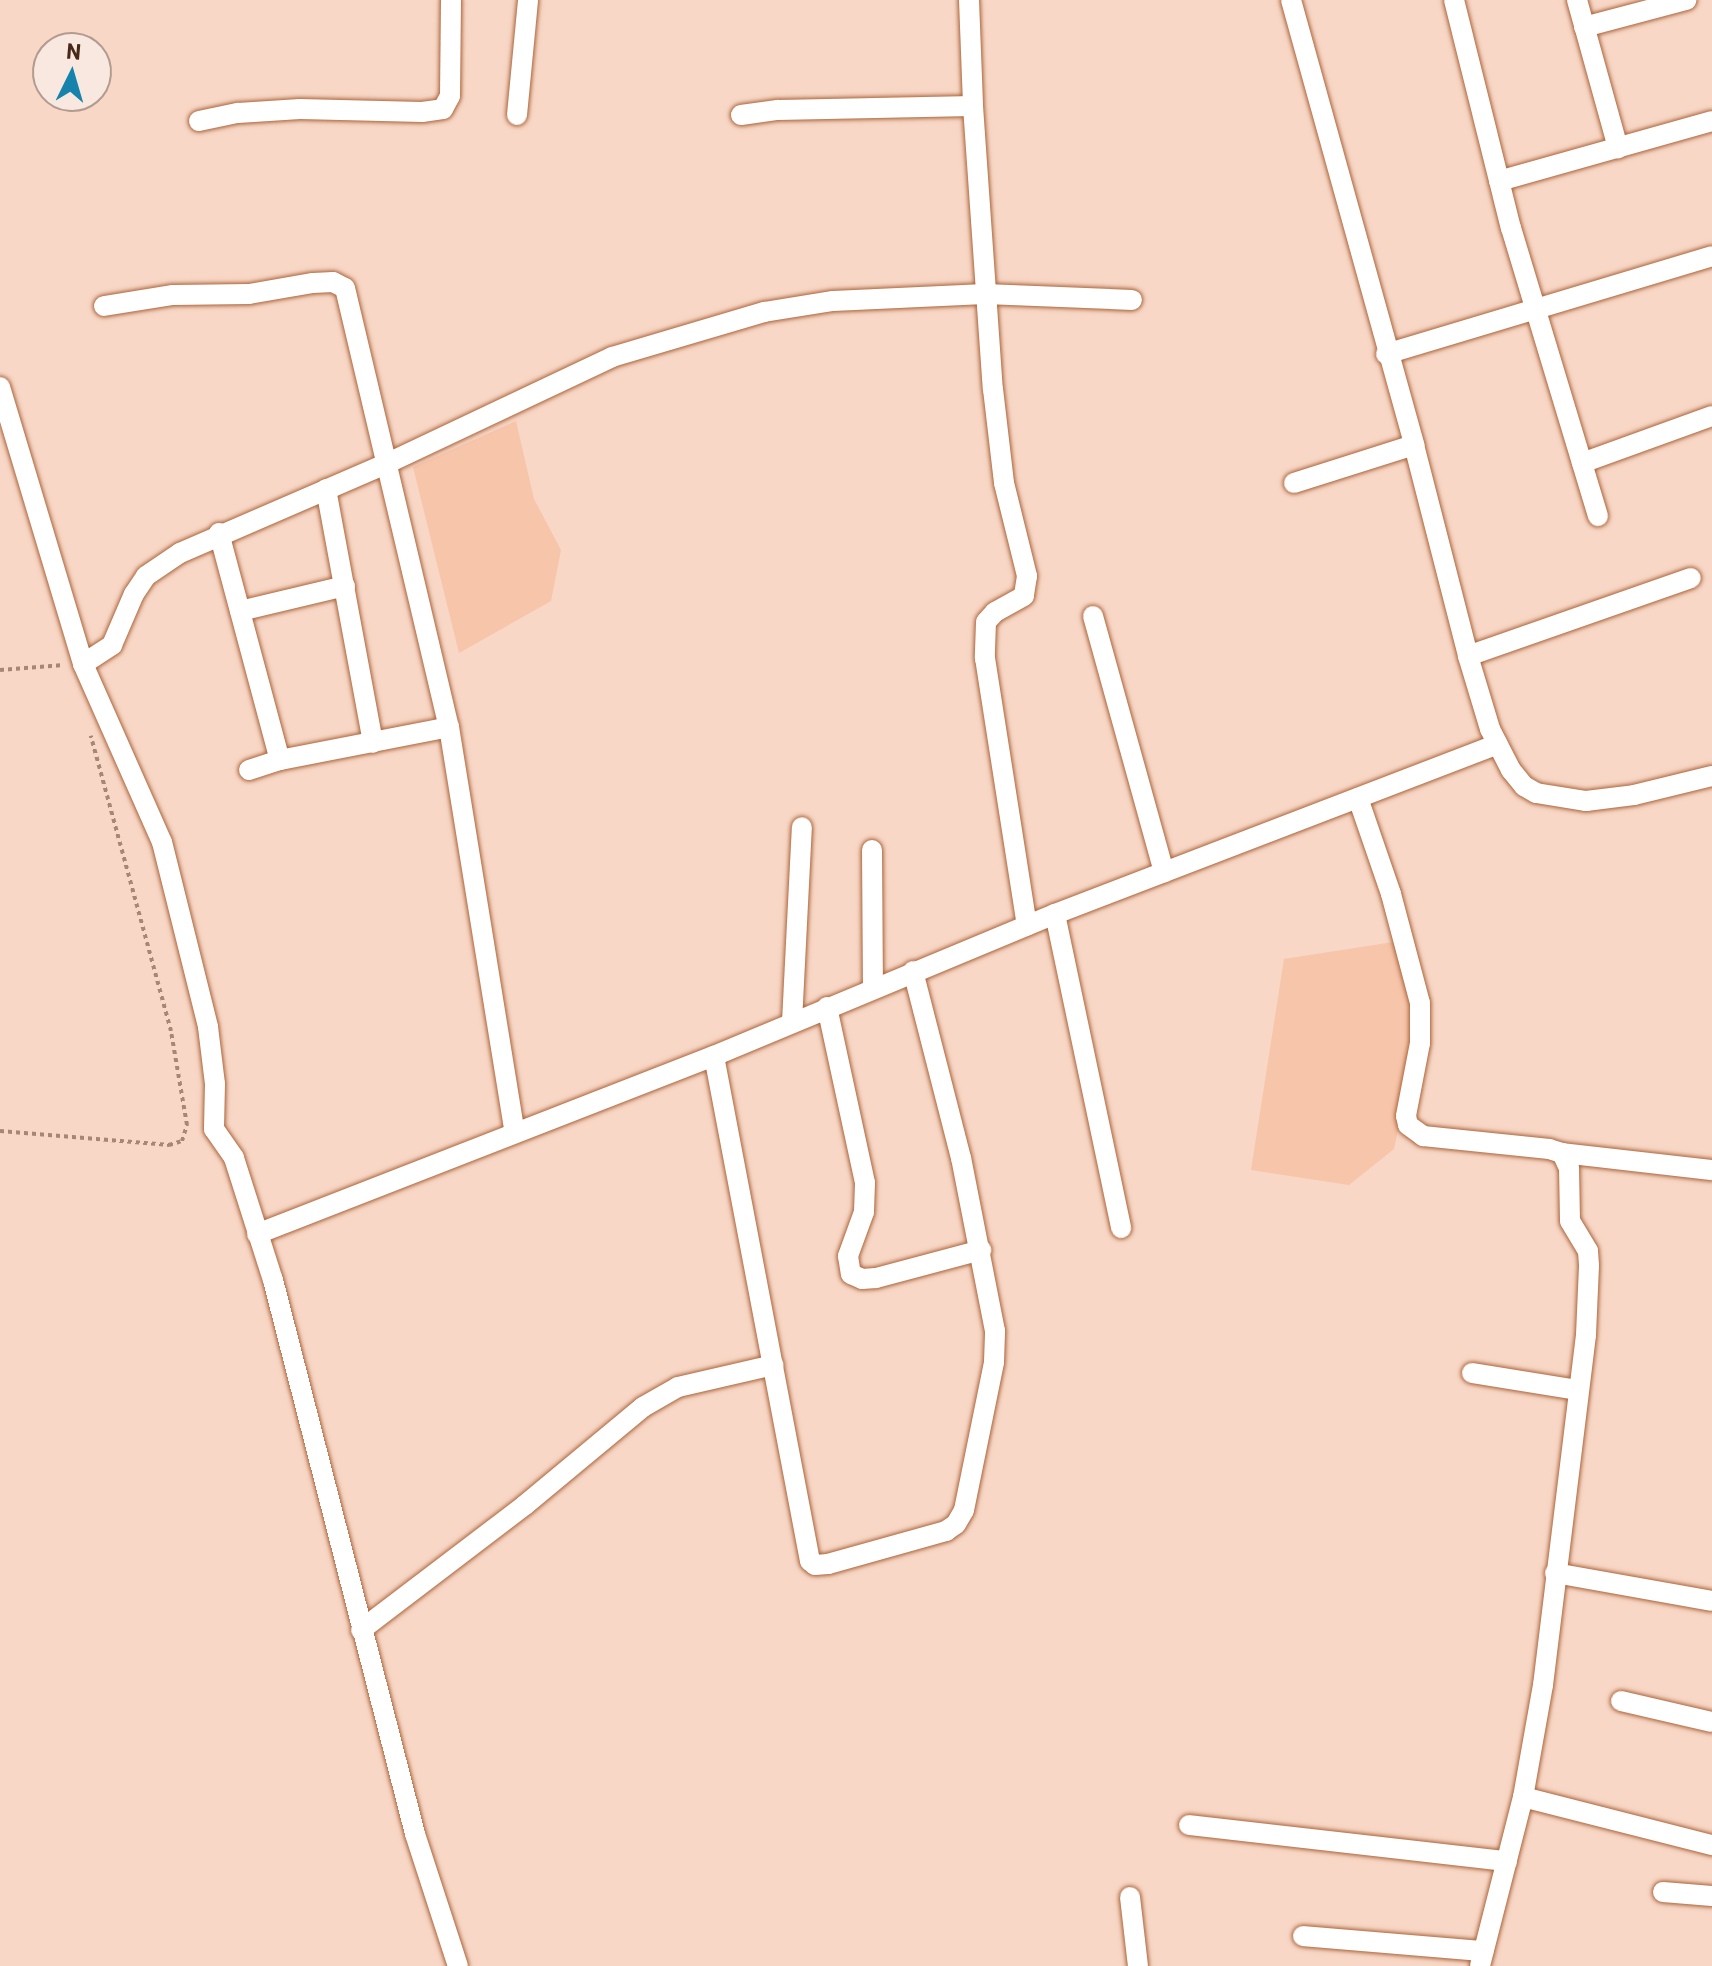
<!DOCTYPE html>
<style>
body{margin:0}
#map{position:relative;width:1712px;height:1966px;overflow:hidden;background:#f8d7c6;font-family:Barlow,sans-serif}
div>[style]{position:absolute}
.green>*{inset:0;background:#f7c5aa}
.path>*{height:4px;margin-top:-2px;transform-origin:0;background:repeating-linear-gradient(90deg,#a68674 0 4px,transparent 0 8px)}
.roads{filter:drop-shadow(0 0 2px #ac643a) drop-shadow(0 0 2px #ac643a)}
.minor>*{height:20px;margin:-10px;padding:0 10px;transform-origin:10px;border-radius:10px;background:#fff}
span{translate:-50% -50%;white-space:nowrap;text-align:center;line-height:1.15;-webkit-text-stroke:7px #f9e8df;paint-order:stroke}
.north{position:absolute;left:32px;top:32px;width:80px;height:80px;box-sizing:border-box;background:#f9e8df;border:2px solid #b29c8f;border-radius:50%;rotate:5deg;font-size:22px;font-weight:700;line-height:32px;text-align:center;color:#482917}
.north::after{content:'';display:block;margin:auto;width:28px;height:36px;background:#1583ab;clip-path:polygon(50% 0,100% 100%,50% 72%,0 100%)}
</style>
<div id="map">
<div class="green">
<div style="clip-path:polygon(516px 421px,534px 499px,561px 550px,551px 601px,459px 653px,413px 467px)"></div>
<div style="clip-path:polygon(1400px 941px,1411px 1008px,1412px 1065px,1394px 1149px,1349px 1185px,1251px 1170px,1284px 959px)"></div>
</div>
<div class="path">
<div style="left:0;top:670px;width:64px;rotate:-4.5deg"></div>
<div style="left:0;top:1131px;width:170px;rotate:4.7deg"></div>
<div style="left:169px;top:1145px;width:14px;rotate:-17deg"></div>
<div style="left:182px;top:1141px;width:17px;rotate:-73deg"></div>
<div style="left:187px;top:1125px;width:95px;rotate:-99.7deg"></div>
<div style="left:171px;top:1031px;width:306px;rotate:-105.2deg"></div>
</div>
<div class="roads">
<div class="minor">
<div style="left:969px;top:0;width:106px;rotate:87.8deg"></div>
<div style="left:973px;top:106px;width:284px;rotate:86deg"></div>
<div style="left:993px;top:389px;width:95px;rotate:83.3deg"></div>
<div style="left:1004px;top:483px;width:96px;rotate:76.1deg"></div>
<div style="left:1027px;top:576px;width:20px;rotate:99deg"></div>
<div style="left:1024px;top:596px;width:33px;rotate:151deg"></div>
<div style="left:995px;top:612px;width:13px;rotate:132deg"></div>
<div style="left:986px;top:622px;width:36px;rotate:92deg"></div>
<div style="left:985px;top:658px;width:271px;rotate:81.1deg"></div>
<div style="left:1291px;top:0;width:462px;rotate:74.5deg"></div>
<div style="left:1414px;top:445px;width:218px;rotate:75.6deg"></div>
<div style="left:1468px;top:656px;width:76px;rotate:73.2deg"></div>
<div style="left:1490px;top:729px;width:46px;rotate:62.9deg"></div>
<div style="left:1511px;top:770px;width:21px;rotate:51deg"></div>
<div style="left:1524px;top:786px;width:14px;rotate:30deg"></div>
<div style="left:1536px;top:793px;width:51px;rotate:9.1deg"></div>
<div style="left:1586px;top:801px;width:48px;rotate:-7.1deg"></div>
<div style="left:1634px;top:795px;width:80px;rotate:-13.7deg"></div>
<div style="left:1454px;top:0;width:235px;rotate:76deg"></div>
<div style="left:1511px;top:228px;width:301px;rotate:73.2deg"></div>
<div style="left:1577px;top:0;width:154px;rotate:74.5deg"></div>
<div style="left:1584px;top:27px;width:106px;rotate:-14.8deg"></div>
<div style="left:517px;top:115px;width:116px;rotate:-84.5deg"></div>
<div style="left:741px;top:115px;width:37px;rotate:-8deg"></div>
<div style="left:778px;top:110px;width:195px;rotate:-1.2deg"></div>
<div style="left:199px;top:121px;width:40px;rotate:-12deg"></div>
<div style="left:238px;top:113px;width:62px;rotate:-3.7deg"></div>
<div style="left:300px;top:109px;width:122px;rotate:1.4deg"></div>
<div style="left:422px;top:112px;width:21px;rotate:-8deg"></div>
<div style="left:443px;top:109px;width:15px;rotate:-62deg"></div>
<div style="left:450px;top:96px;width:96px;rotate:-89.4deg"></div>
<div style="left:1499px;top:181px;width:221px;rotate:-15.7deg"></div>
<div style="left:104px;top:306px;width:70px;rotate:-9.1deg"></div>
<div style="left:173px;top:295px;width:76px;rotate:-0.8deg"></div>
<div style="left:249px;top:294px;width:65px;rotate:-9.8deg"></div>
<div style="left:313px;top:283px;width:20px;rotate:-3deg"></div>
<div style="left:333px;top:282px;width:13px;rotate:27deg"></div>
<div style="left:345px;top:288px;width:451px;rotate:76.7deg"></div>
<div style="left:449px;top:727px;width:411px;rotate:80.8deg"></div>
<div style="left:1386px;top:354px;width:340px;rotate:-16.7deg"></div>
<div style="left:0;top:387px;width:289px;rotate:73.3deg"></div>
<div style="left:83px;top:664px;width:195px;rotate:66.1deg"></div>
<div style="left:162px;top:842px;width:191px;rotate:76deg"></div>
<div style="left:208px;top:1027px;width:57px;rotate:83deg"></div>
<div style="left:215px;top:1084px;width:45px;rotate:91.3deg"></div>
<div style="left:214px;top:1129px;width:35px;rotate:55deg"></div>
<div style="left:234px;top:1158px;width:128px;rotate:72.3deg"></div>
<div style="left:273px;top:1280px;width:572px;rotate:75.62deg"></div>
<div style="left:415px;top:1834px;width:139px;rotate:72deg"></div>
<div style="left:1582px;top:463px;width:138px;rotate:-19.9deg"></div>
<div style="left:1294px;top:483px;width:126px;rotate:-17.6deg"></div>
<div style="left:326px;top:489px;width:258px;rotate:79.5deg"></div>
<div style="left:219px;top:533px;width:235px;rotate:75deg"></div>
<div style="left:240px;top:611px;width:108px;rotate:-13.4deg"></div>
<div style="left:1093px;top:616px;width:266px;rotate:74.5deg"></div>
<div style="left:1468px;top:656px;width:236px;rotate:-19.3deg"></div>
<div style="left:83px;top:664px;width:35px;rotate:-33deg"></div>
<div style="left:112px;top:645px;width:56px;rotate:-66.7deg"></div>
<div style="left:134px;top:594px;width:22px;rotate:-56deg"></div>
<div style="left:146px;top:576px;width:41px;rotate:-34.1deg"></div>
<div style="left:180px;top:553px;width:224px;rotate:-23.4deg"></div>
<div style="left:386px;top:464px;width:250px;rotate:-25.3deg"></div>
<div style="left:612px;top:357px;width:159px;rotate:-16.5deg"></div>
<div style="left:764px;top:312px;width:70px;rotate:-9.1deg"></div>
<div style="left:833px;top:301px;width:152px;rotate:-2.6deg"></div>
<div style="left:985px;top:294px;width:147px;rotate:2.3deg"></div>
<div style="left:249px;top:770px;width:33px;rotate:-18deg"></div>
<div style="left:280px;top:760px;width:172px;rotate:-11deg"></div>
<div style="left:1358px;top:798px;width:102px;rotate:71deg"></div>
<div style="left:1391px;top:894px;width:113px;rotate:75.1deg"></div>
<div style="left:1420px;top:1003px;width:40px;rotate:90deg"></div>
<div style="left:1420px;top:1043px;width:74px;rotate:100.9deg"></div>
<div style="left:1406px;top:1116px;width:9px;rotate:77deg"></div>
<div style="left:1408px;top:1125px;width:19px;rotate:36deg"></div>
<div style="left:1423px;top:1136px;width:127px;rotate:5.9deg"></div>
<div style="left:1549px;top:1149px;width:14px;rotate:17deg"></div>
<div style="left:1562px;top:1153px;width:17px;rotate:65deg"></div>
<div style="left:1569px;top:1168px;width:53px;rotate:88.9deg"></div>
<div style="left:1570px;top:1221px;width:35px;rotate:59deg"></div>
<div style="left:1588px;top:1251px;width:15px;rotate:86deg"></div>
<div style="left:1589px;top:1266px;width:69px;rotate:92.5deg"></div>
<div style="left:1586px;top:1335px;width:353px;rotate:97deg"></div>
<div style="left:1543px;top:1685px;width:114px;rotate:100.1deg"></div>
<div style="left:1523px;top:1797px;width:174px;rotate:104.3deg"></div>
<div style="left:872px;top:850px;width:137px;rotate:89.6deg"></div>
<div style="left:1055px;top:914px;width:321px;rotate:78.1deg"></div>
<div style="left:827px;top:1007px;width:180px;rotate:77.8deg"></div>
<div style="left:865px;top:1183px;width:29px;rotate:92deg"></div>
<div style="left:864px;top:1212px;width:47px;rotate:110deg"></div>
<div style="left:848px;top:1256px;width:18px;rotate:81deg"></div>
<div style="left:851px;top:1274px;width:12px;rotate:24deg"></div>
<div style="left:862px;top:1279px;width:14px;rotate:-4deg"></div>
<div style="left:876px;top:1278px;width:109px;rotate:-14.9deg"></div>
<div style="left:792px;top:1022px;width:195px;rotate:-87.1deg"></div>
<div style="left:714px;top:1056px;width:514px;rotate:79.24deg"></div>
<div style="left:810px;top:1561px;width:6px;rotate:39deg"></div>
<div style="left:815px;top:1565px;width:13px;rotate:-4deg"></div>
<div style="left:828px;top:1564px;width:123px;rotate:-15.6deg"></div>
<div style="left:946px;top:1531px;width:12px;rotate:-35deg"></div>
<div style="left:956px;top:1524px;width:16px;rotate:-60deg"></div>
<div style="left:964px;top:1510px;width:151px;rotate:-78.5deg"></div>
<div style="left:994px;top:1362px;width:31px;rotate:-88deg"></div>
<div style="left:995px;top:1331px;width:176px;rotate:-101.1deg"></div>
<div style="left:961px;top:1158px;width:193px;rotate:-104.4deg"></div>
<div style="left:1562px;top:1153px;width:151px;rotate:6.5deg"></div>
<div style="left:257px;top:1234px;width:490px;rotate:-21.3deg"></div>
<div style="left:714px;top:1056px;width:369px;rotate:-22.6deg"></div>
<div style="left:1055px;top:914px;width:474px;rotate:-21deg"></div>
<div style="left:1472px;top:1373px;width:107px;rotate:9.1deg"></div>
<div style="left:1555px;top:1573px;width:159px;rotate:10.1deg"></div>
<div style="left:361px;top:1630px;width:206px;rotate:-37.3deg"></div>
<div style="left:525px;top:1505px;width:153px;rotate:-39.7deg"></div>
<div style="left:643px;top:1407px;width:40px;rotate:-29.7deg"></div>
<div style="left:678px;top:1387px;width:98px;rotate:-13deg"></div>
<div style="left:1621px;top:1701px;width:93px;rotate:13deg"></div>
<div style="left:1523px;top:1797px;width:195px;rotate:14.3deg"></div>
<div style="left:1189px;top:1825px;width:320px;rotate:6.5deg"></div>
<div style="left:1663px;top:1892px;width:49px;rotate:4.7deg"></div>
<div style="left:1130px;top:1897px;width:69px;rotate:83.4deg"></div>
<div style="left:1303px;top:1936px;width:181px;rotate:4.8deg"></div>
</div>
</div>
<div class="north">N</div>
</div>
